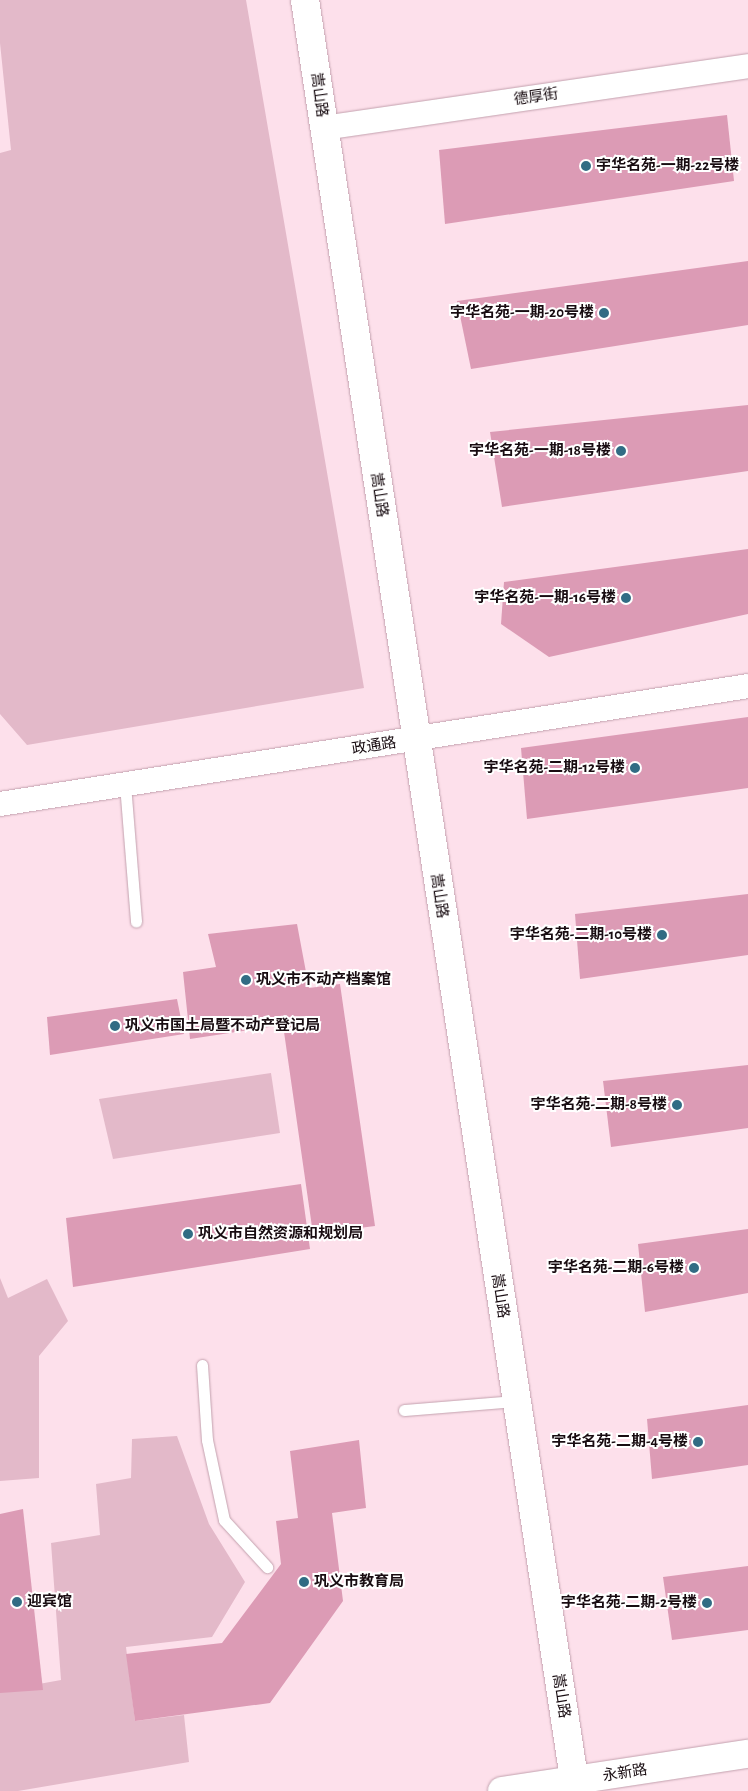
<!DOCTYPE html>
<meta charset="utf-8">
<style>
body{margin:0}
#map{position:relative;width:748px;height:1791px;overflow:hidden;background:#fde0eb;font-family:"Alegreya Sans","Noto Sans SC",sans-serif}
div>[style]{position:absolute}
.green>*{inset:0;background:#e3b9c9}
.building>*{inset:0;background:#dc9bb5}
.roads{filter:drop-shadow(0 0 1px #c3a1ae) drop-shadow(0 0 1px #c3a1ae)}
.lane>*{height:11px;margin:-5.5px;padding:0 5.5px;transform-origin:5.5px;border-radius:5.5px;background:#fff}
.street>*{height:24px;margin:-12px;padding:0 12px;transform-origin:12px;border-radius:12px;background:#fff}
.secondary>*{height:28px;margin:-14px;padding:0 14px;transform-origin:14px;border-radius:14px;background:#fff}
.dots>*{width:14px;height:14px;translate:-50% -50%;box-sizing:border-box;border:2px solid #fff;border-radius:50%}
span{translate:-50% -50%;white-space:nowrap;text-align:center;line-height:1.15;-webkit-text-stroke:4px #fff;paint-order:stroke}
.street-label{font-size:15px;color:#180c11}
.poi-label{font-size:15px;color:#180c11;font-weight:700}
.left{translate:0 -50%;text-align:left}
.right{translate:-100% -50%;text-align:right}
</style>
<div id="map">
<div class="green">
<div style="clip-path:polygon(0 0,246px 0,364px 688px,27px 745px,0 714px,0 153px,11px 150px,0 43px)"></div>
<div style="clip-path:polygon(271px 1073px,280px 1133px,113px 1159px,99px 1099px)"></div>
<div style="clip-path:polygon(0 1278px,8px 1298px,47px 1279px,68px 1321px,39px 1356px,39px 1478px,0 1481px)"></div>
<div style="clip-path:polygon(177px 1436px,209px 1524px,245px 1582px,212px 1637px,126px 1647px,135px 1721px,184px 1715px,189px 1762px,18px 1791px,0 1791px,0 1691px,61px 1680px,51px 1543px,100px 1535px,96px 1484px,131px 1478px,132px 1439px)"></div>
</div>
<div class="building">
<div style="clip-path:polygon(727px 115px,734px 181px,445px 224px,439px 150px)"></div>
<div style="clip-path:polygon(748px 261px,748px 325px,471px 369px,457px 301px)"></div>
<div style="clip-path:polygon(748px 405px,748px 471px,502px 507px,490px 432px)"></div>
<div style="clip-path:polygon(748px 549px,748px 614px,549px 657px,501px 624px,504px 582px)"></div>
<div style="clip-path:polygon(748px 717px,748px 788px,527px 819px,521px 748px)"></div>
<div style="clip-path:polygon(748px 894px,748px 955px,580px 979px,575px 914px)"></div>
<div style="clip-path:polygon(297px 924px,309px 988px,340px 984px,375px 1226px,313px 1234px,283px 1025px,190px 1039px,183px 972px,216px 967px,208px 934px)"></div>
<div style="clip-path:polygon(177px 999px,184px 1034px,50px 1055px,47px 1017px)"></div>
<div style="clip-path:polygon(748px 1065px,748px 1128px,611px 1147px,603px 1081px)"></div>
<div style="clip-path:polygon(301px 1184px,310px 1249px,73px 1287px,66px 1218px)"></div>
<div style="clip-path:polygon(748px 1229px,748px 1293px,645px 1312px,638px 1244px)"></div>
<div style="clip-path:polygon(748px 1405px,748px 1465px,652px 1479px,647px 1419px)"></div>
<div style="clip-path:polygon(359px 1440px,366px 1508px,332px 1513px,343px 1601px,270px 1703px,135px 1721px,126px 1654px,222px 1643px,281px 1564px,276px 1521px,298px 1518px,290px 1451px)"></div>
<div style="clip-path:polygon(23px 1509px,43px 1690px,0 1693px,0 1514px)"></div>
<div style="clip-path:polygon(748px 1566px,748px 1630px,672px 1640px,663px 1577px)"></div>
</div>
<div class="roads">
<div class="lane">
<div style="left:125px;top:784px;width:138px;rotate:85.4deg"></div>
<div style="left:202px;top:1365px;width:75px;rotate:86.2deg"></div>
<div style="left:207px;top:1440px;width:82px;rotate:78deg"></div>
<div style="left:224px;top:1520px;width:64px;rotate:47.5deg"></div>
<div style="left:404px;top:1410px;width:112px;rotate:-4.6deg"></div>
</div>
<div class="street">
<div style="left:324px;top:128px;width:429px;rotate:-8.3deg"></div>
<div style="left:0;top:804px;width:757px;rotate:-8.96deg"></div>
</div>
<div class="secondary">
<div style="left:305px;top:0;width:1811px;rotate:81.4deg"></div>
<div style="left:502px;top:1791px;width:249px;rotate:-8.6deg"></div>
</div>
</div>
<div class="dots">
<div style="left:586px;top:166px;background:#316c84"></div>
<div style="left:604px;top:313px;background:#316c84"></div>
<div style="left:621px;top:451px;background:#316c84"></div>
<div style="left:626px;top:598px;background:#316c84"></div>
<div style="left:635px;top:768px;background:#316c84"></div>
<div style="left:662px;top:935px;background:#316c84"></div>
<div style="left:246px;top:980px;background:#316c84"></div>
<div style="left:115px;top:1026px;background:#316c84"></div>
<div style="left:677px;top:1105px;background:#316c84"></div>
<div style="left:188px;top:1234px;background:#316c84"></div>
<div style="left:694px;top:1268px;background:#316c84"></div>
<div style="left:698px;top:1442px;background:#316c84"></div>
<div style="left:304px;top:1582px;background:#316c84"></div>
<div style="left:17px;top:1602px;background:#316c84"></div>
<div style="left:707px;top:1603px;background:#316c84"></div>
</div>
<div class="street-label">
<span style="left:319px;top:95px;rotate:82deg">嵩山路</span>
<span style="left:536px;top:97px;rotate:-8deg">德厚街</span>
<span style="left:379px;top:495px;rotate:81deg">嵩山路</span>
<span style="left:374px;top:746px;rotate:-9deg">政通路</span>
<span style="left:439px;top:896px;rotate:81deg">嵩山路</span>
<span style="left:500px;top:1296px;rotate:81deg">嵩山路</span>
<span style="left:561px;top:1696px;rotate:81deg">嵩山路</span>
<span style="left:625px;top:1773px;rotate:-9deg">永新路</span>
</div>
<div class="poi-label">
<span class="left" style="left:596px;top:166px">宇华名苑-一期-22号楼</span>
<span class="right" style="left:594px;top:313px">宇华名苑-一期-20号楼</span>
<span class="right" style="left:611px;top:451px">宇华名苑-一期-18号楼</span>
<span class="right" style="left:616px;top:598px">宇华名苑-一期-16号楼</span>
<span class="right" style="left:625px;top:768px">宇华名苑-二期-12号楼</span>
<span class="right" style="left:652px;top:935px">宇华名苑-二期-10号楼</span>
<span class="left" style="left:256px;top:980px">巩义市不动产档案馆</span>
<span class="left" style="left:125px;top:1026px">巩义市国土局暨不动产登记局</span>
<span class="right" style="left:667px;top:1105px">宇华名苑-二期-8号楼</span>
<span class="left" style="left:198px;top:1234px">巩义市自然资源和规划局</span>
<span class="right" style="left:684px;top:1268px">宇华名苑-二期-6号楼</span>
<span class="right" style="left:688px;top:1442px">宇华名苑-二期-4号楼</span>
<span class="left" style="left:314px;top:1582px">巩义市教育局</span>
<span class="left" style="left:27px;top:1602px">迎宾馆</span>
<span class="right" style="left:697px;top:1603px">宇华名苑-二期-2号楼</span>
</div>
</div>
